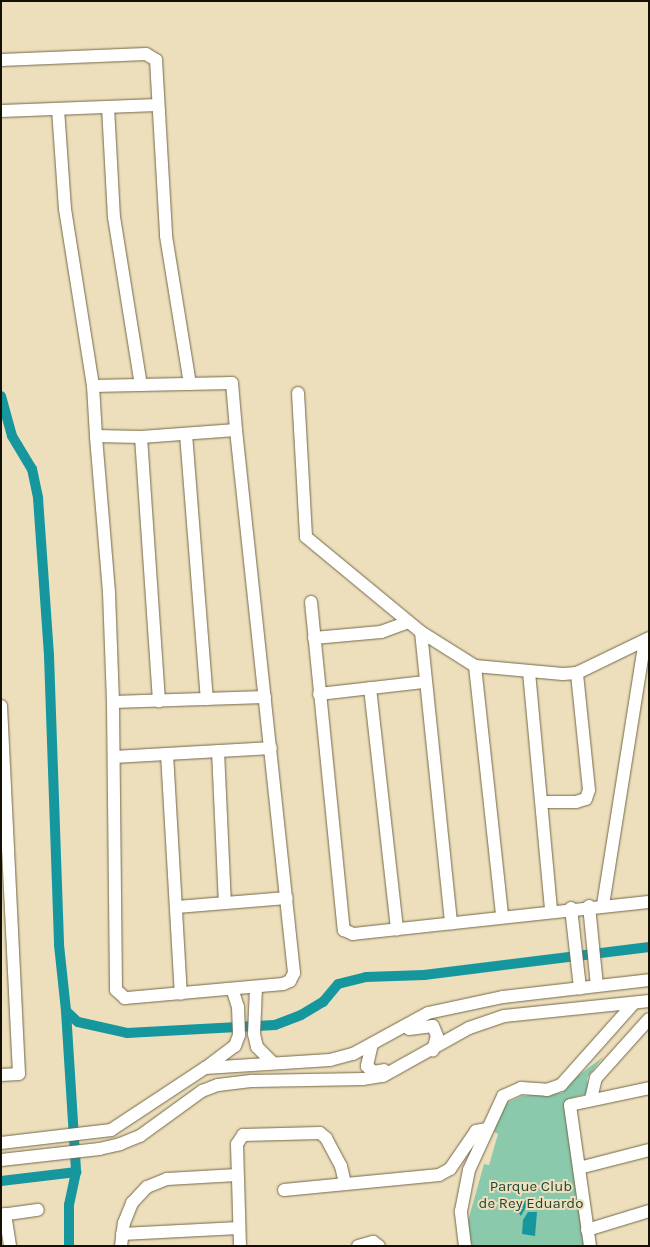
<!DOCTYPE html>
<style>
body{margin:0}
#map{position:relative;width:650px;height:1247px;overflow:hidden;background:#eddfbc;font-family:Karla,sans-serif}
div>[style]{position:absolute}
.green>*{inset:0;background:#8bc9ad}
.water>*{inset:0;background:#16979e}
.canal>*{height:10px;margin:-5px;padding:0 5px;transform-origin:5px;border-radius:5px;background:#16979e}
.roads{filter:drop-shadow(0 0 1px #746848) drop-shadow(0 0 1px #746848)}
.minor>*{height:12px;margin:-6px;padding:0 6px;transform-origin:6px;border-radius:6px;background:#fff}
span{translate:-50% -50%;white-space:nowrap;text-align:center;line-height:1.15;-webkit-text-stroke:4px #eddfbc;paint-order:stroke}
.park-label{font-size:15px;color:#1f4636}
.frame{position:absolute;inset:0;border:2px solid #141004;pointer-events:none}
</style>
<div id="map">
<div class="green">
<div style="clip-path:polygon(603px 1057px,587px 1078px,589px 1093px,568px 1099px,589px 1246px,473px 1246px,468px 1237px,468px 1221px,484px 1164px,489px 1165px,498px 1134px,494px 1132px,499px 1114px,507px 1103px,522px 1096px,562px 1093px,571px 1081px)"></div>
</div>
<div class="water">
<div style="clip-path:polygon(529px 1199px,537px 1207px,526px 1207px,521px 1216px,516px 1209px,518px 1203px)"></div>
<div style="clip-path:polygon(528px 1212px,537px 1212px,535px 1236px,522px 1234px,523px 1220px)"></div>
</div>
<div class="canal">
<div style="left:1px;top:396px;width:41px;rotate:74.6deg"></div>
<div style="left:12px;top:436px;width:39px;rotate:59deg"></div>
<div style="left:32px;top:469px;width:30px;rotate:78deg"></div>
<div style="left:38px;top:498px;width:158px;rotate:86deg"></div>
<div style="left:49px;top:656px;width:289px;rotate:88deg"></div>
<div style="left:59px;top:945px;width:66px;rotate:83.9deg"></div>
<div style="left:66px;top:1011px;width:16px;rotate:43deg"></div>
<div style="left:78px;top:1022px;width:50px;rotate:12.7deg"></div>
<div style="left:127px;top:1033px;width:148px;rotate:-3.1deg"></div>
<div style="left:275px;top:1025px;width:28px;rotate:-21deg"></div>
<div style="left:301px;top:1015px;width:26px;rotate:-31deg"></div>
<div style="left:323px;top:1002px;width:23px;rotate:-50deg"></div>
<div style="left:338px;top:984px;width:29px;rotate:-14deg"></div>
<div style="left:366px;top:977px;width:58px;rotate:-2deg"></div>
<div style="left:424px;top:975px;width:227px;rotate:-7.1deg"></div>
<div style="left:66px;top:1011px;width:161px;rotate:86.4deg"></div>
<div style="left:76px;top:1172px;width:34px;rotate:102deg"></div>
<div style="left:69px;top:1205px;width:41px;rotate:90deg"></div>
<div style="left:1px;top:1181px;width:76px;rotate:-6.8deg"></div>
</div>
<div class="roads">
<div class="minor">
<div style="left:1px;top:60px;width:145px;rotate:-2.4deg"></div>
<div style="left:146px;top:54px;width:12px;rotate:31deg"></div>
<div style="left:156px;top:60px;width:176px;rotate:86.7deg"></div>
<div style="left:166px;top:236px;width:150px;rotate:80.8deg"></div>
<div style="left:108px;top:107px;width:110px;rotate:86.9deg"></div>
<div style="left:114px;top:217px;width:170px;rotate:80.9deg"></div>
<div style="left:58px;top:109px;width:100px;rotate:86deg"></div>
<div style="left:65px;top:209px;width:179px;rotate:81deg"></div>
<div style="left:1px;top:111px;width:157px;rotate:-2.2deg"></div>
<div style="left:298px;top:393px;width:144px;rotate:86.8deg"></div>
<div style="left:306px;top:537px;width:149px;rotate:39.6deg"></div>
<div style="left:421px;top:632px;width:64px;rotate:32.2deg"></div>
<div style="left:475px;top:666px;width:88px;rotate:5.2deg"></div>
<div style="left:563px;top:674px;width:14px;rotate:-4deg"></div>
<div style="left:577px;top:673px;width:80px;rotate:-25.9deg"></div>
<div style="left:236px;top:430px;width:546px;rotate:83.9deg"></div>
<div style="left:294px;top:973px;width:9px;rotate:117deg"></div>
<div style="left:290px;top:981px;width:8px;rotate:157deg"></div>
<div style="left:283px;top:984px;width:159px;rotate:174.9deg"></div>
<div style="left:125px;top:998px;width:12px;rotate:-138deg"></div>
<div style="left:116px;top:990px;width:288px;rotate:-90.6deg"></div>
<div style="left:113px;top:702px;width:110px;rotate:-92.1deg"></div>
<div style="left:109px;top:592px;width:157px;rotate:-94.8deg"></div>
<div style="left:96px;top:436px;width:45px;rotate:1.3deg"></div>
<div style="left:141px;top:437px;width:95px;rotate:-4.2deg"></div>
<div style="left:186px;top:434px;width:266px;rotate:85.5deg"></div>
<div style="left:96px;top:436px;width:50px;rotate:-93.4deg"></div>
<div style="left:93px;top:386px;width:139px;rotate:-1.2deg"></div>
<div style="left:232px;top:383px;width:47px;rotate:85.1deg"></div>
<div style="left:141px;top:437px;width:265px;rotate:86.1deg"></div>
<div style="left:311px;top:602px;width:330px;rotate:84.3deg"></div>
<div style="left:344px;top:930px;width:10px;rotate:24deg"></div>
<div style="left:353px;top:934px;width:298px;rotate:-6.2deg"></div>
<div style="left:421px;top:632px;width:293px;rotate:84.1deg"></div>
<div style="left:314px;top:638px;width:67px;rotate:-5.1deg"></div>
<div style="left:381px;top:632px;width:29px;rotate:-20deg"></div>
<div style="left:475px;top:666px;width:251px;rotate:83.8deg"></div>
<div style="left:529px;top:672px;width:240px;rotate:84.7deg"></div>
<div style="left:370px;top:688px;width:243px;rotate:83.6deg"></div>
<div style="left:319px;top:694px;width:107px;rotate:-6.5deg"></div>
<div style="left:113px;top:702px;width:152px;rotate:-1.9deg"></div>
<div style="left:1px;top:706px;width:368px;rotate:87.2deg"></div>
<div style="left:19px;top:1074px;width:18px;rotate:177deg"></div>
<div style="left:218px;top:751px;width:152px;rotate:87.4deg"></div>
<div style="left:167px;top:754px;width:240px;rotate:86.7deg"></div>
<div style="left:115px;top:757px;width:156px;rotate:-3.3deg"></div>
<div style="left:543px;top:802px;width:33px"></div>
<div style="left:576px;top:802px;width:10px;rotate:-17deg"></div>
<div style="left:586px;top:799px;width:9px;rotate:-72deg"></div>
<div style="left:589px;top:790px;width:118px;rotate:-95.9deg"></div>
<div style="left:603px;top:905px;width:268px;rotate:-81deg"></div>
<div style="left:589px;top:906px;width:80px;rotate:84.3deg"></div>
<div style="left:177px;top:907px;width:110px;rotate:-4.7deg"></div>
<div style="left:571px;top:908px;width:81px;rotate:83.6deg"></div>
<div style="left:256px;top:988px;width:46px;rotate:92.5deg"></div>
<div style="left:254px;top:1034px;width:13px;rotate:77deg"></div>
<div style="left:257px;top:1047px;width:23px;rotate:45deg"></div>
<div style="left:409px;top:1029px;width:24px;rotate:-7deg"></div>
<div style="left:433px;top:1026px;width:11px;rotate:68deg"></div>
<div style="left:437px;top:1036px;width:15px;rotate:106deg"></div>
<div style="left:372px;top:1044px;width:23px;rotate:103deg"></div>
<div style="left:367px;top:1066px;width:9px;rotate:41deg"></div>
<div style="left:374px;top:1072px;width:10px;rotate:-11deg"></div>
<div style="left:208px;top:1066px;width:34px;rotate:-37deg"></div>
<div style="left:235px;top:1046px;width:12px;rotate:-70deg"></div>
<div style="left:239px;top:1035px;width:28px;rotate:-92deg"></div>
<div style="left:238px;top:1007px;width:19px;rotate:-108deg"></div>
<div style="left:591px;top:1099px;width:22px;rotate:-77deg"></div>
<div style="left:596px;top:1078px;width:79px;rotate:-48.1deg"></div>
<div style="left:1px;top:1143px;width:111px;rotate:-6.7deg"></div>
<div style="left:111px;top:1130px;width:113px;rotate:-33.4deg"></div>
<div style="left:205px;top:1068px;width:125px;rotate:-3.7deg"></div>
<div style="left:330px;top:1060px;width:24px;rotate:-15deg"></div>
<div style="left:353px;top:1054px;width:85px;rotate:-28.7deg"></div>
<div style="left:428px;top:1013px;width:77px;rotate:-12deg"></div>
<div style="left:503px;top:997px;width:147px;rotate:-6.6deg"></div>
<div style="left:1px;top:1160px;width:99px;rotate:-6.4deg"></div>
<div style="left:99px;top:1149px;width:22px;rotate:-13deg"></div>
<div style="left:120px;top:1144px;width:22px;rotate:-22deg"></div>
<div style="left:140px;top:1136px;width:77px;rotate:-36deg"></div>
<div style="left:202px;top:1091px;width:17px;rotate:-21deg"></div>
<div style="left:218px;top:1085px;width:35px;rotate:-7deg"></div>
<div style="left:253px;top:1081px;width:110px;rotate:-1deg"></div>
<div style="left:363px;top:1079px;width:20px;rotate:-9deg"></div>
<div style="left:383px;top:1076px;width:98px;rotate:-29.2deg"></div>
<div style="left:469px;top:1028px;width:37px;rotate:-19deg"></div>
<div style="left:504px;top:1016px;width:146px;rotate:-5.9deg"></div>
<div style="left:579px;top:1168px;width:72px;rotate:-14.4deg"></div>
<div style="left:284px;top:1190px;width:156px;rotate:-5.5deg"></div>
<div style="left:439px;top:1175px;width:13px;rotate:-29deg"></div>
<div style="left:450px;top:1169px;width:46px;rotate:-55.6deg"></div>
<div style="left:476px;top:1131px;width:10px;rotate:-11deg"></div>
<div style="left:5px;top:1214px;width:32px;rotate:81deg"></div>
<div style="left:1px;top:1215px;width:37px;rotate:-8deg"></div>
<div style="left:587px;top:1230px;width:65px;rotate:-17deg"></div>
<div style="left:122px;top:1234px;width:117px;rotate:-2.9deg"></div>
<div style="left:121px;top:1246px;width:23px;rotate:-83deg"></div>
<div style="left:124px;top:1223px;width:22px;rotate:-68deg"></div>
<div style="left:132px;top:1203px;width:22px;rotate:-47deg"></div>
<div style="left:147px;top:1187px;width:22px;rotate:-22deg"></div>
<div style="left:167px;top:1179px;width:70px;rotate:-3.3deg"></div>
<div style="left:240px;top:1246px;width:102px;rotate:-91.7deg"></div>
<div style="left:237px;top:1144px;width:11px;rotate:-56deg"></div>
<div style="left:243px;top:1135px;width:77px;rotate:-1.5deg"></div>
<div style="left:320px;top:1133px;width:8px;rotate:40deg"></div>
<div style="left:326px;top:1138px;width:32px;rotate:62deg"></div>
<div style="left:341px;top:1166px;width:18px;rotate:77deg"></div>
<div style="left:358px;top:1246px;width:16px;rotate:-15deg"></div>
<div style="left:373px;top:1242px;width:7px;rotate:34deg"></div>
<div style="left:465px;top:1246px;width:35px;rotate:-97deg"></div>
<div style="left:461px;top:1211px;width:42px;rotate:-79deg"></div>
<div style="left:469px;top:1170px;width:81px;rotate:-65.3deg"></div>
<div style="left:503px;top:1096px;width:20px;rotate:-24deg"></div>
<div style="left:521px;top:1088px;width:26px;rotate:4deg"></div>
<div style="left:547px;top:1090px;width:15px;rotate:-20deg"></div>
<div style="left:561px;top:1085px;width:110px;rotate:-48.3deg"></div>
<div style="left:590px;top:1246px;width:142px;rotate:-98.1deg"></div>
<div style="left:570px;top:1105px;width:81px;rotate:-12.1deg"></div>
</div>
</div>
<div class="park-label">
<span style="left:531px;top:1195px">Parque Club<br>de Rey Eduardo</span>
</div>
<div class="frame"></div>
</div>
